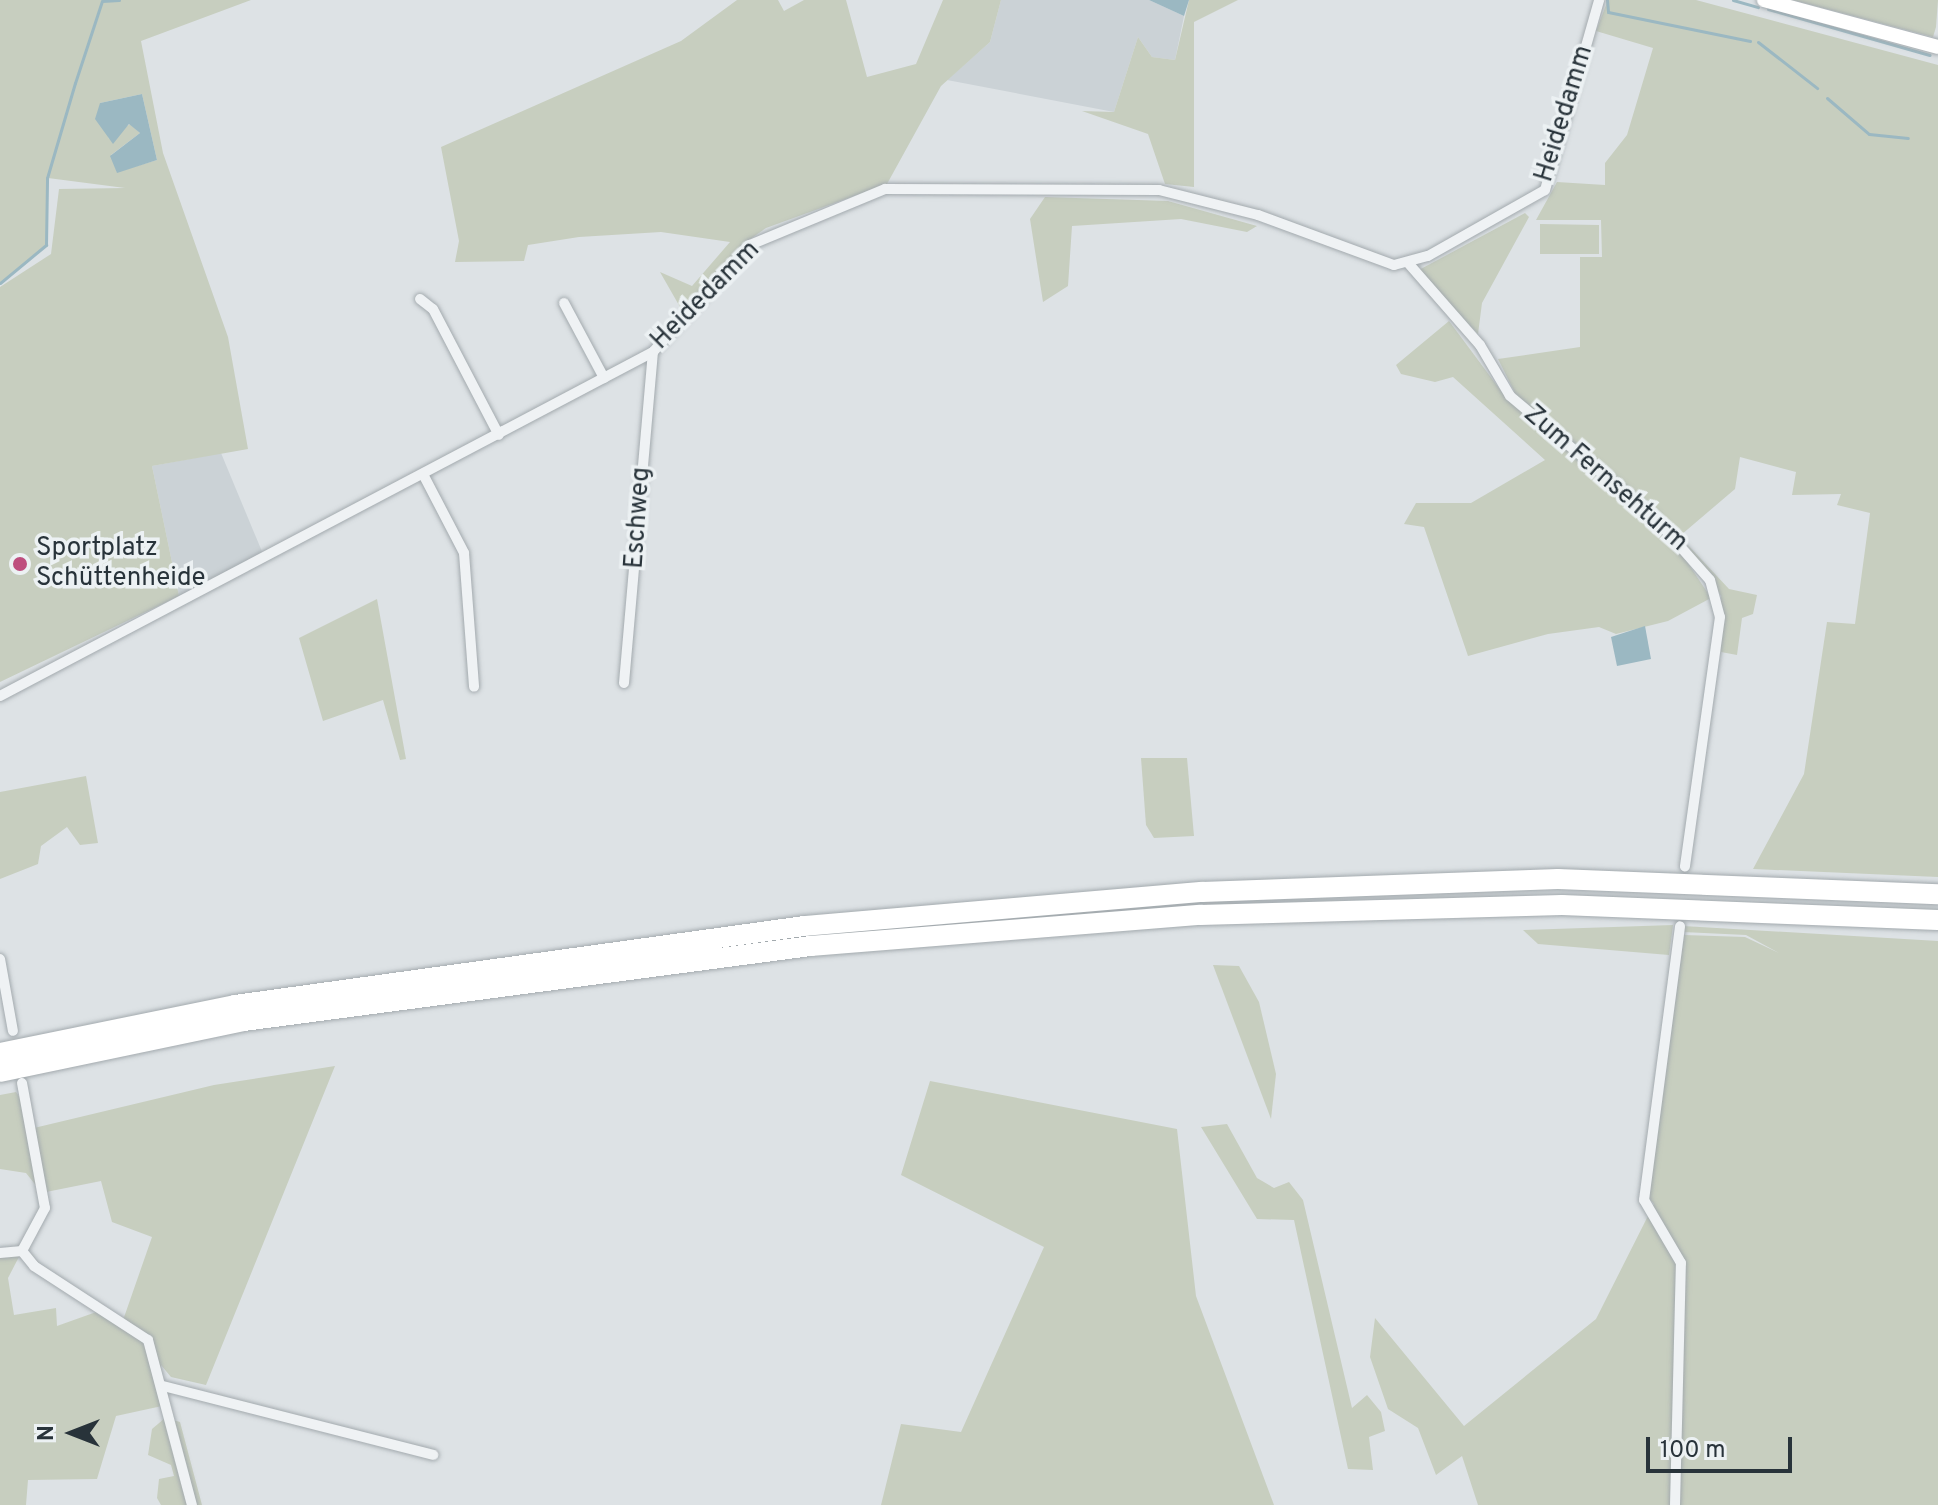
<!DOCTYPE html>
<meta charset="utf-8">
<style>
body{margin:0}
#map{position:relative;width:1938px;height:1505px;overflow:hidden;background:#dde2e5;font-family:Overpass,sans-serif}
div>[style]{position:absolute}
.built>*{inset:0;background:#cbd2d6}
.green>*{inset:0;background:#c7cebf}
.water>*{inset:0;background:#9bb8c2}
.stream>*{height:3px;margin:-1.5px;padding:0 1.5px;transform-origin:1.5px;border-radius:1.5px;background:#9bb8c2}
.roads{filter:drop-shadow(0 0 2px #a3aaae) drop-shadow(0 0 2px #a3aaae)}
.minor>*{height:10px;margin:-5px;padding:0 5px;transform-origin:5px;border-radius:5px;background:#eff2f4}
.secondary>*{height:14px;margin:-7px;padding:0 7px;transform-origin:7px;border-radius:7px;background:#fff}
.motorway>*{height:20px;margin:-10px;padding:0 10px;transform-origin:10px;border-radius:10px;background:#fff}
.dots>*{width:22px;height:22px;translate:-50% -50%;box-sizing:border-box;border:4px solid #ecf1f3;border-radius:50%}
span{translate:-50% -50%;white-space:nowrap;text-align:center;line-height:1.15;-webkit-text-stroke:7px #ecf1f3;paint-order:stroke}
.street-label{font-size:26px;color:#28333a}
.poi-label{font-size:26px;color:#28333a}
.left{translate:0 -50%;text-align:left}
.north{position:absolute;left:32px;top:1393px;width:80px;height:80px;-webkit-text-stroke:6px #ecf1f3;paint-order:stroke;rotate:270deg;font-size:22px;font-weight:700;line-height:32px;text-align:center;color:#28333a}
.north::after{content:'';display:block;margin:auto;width:28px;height:36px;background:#28333a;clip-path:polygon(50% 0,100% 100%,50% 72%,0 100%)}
.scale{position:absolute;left:1646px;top:1437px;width:146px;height:36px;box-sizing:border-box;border:4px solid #28333a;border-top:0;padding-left:10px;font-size:24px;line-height:28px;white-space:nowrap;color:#28333a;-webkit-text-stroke:6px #ecf1f3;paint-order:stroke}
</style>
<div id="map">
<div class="built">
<div style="clip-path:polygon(1001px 0,1149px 0,1184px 16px,1175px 60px,1152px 57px,1138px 37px,1114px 112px,947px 80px,990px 42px)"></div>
<div style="clip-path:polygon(221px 453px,263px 554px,179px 596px,152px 466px)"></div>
</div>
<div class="green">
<div style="clip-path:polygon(evenodd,0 0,251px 0,141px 41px,163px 153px,228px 337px,248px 449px,152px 466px,179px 596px,0 682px,0 287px,51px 254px,59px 189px,125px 188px,48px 178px,46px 245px,0 283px,0 0,142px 94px,157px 160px,117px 172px,111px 155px,140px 133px,130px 124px,109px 139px,100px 103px,142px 94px)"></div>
<div style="clip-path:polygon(737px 0,778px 0,784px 11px,804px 0,846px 0,867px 77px,916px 64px,943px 0,1001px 0,990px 42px,941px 86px,887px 184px,766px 228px,743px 244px,684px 314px,660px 272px,692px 286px,730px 242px,661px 232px,579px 237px,528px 245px,524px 261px,455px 262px,459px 241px,441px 147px,681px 41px)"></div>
<div style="clip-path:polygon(1189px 0,1238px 0,1194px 22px,1194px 187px,1165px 184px,1148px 134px,1082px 111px,1114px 112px,1138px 37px,1152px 57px,1175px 60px)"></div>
<div style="clip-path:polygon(1608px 0,1696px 0,1938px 65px,1938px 877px,1753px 869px,1804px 774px,1827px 622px,1855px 624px,1870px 513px,1837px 505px,1841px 494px,1792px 495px,1796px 472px,1740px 457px,1735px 489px,1681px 535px,1516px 395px,1498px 359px,1580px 347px,1580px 257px,1602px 257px,1601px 220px,1536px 220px,1557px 182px,1605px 185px,1605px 163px,1627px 135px,1653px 48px,1596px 31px)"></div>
<div style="clip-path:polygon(1793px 0,1938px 0,1936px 27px,1933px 37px)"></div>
<div style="clip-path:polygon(1045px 197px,1168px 201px,1257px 226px,1247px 232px,1181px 219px,1072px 226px,1068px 286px,1043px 302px,1030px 219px)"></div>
<div style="clip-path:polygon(1525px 213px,1529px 217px,1482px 303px,1478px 334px,1417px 271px)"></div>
<div style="clip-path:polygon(1540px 224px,1599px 225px,1599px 254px,1540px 254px)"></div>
<div style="clip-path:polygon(1449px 321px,1507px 399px,1674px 542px,1711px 598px,1668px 621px,1616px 634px,1599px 627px,1548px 634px,1468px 656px,1424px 527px,1404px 524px,1416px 503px,1471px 503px,1545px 460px,1453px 377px,1435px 382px,1401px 374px,1396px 365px)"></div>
<div style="clip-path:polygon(1686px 543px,1729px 589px,1757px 595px,1753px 614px,1742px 618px,1737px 655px,1721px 652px,1721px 596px)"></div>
<div style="clip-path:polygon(377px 599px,406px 759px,400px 760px,383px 700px,323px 721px,299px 638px)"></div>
<div style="clip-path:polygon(1141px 758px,1187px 758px,1194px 836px,1154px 838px,1146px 825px)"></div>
<div style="clip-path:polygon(86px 776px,98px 843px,80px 845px,67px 827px,41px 846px,38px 864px,0 879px,0 792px)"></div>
<div style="clip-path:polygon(1673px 925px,1669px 955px,1538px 944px,1523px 930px)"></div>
<div style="clip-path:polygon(1683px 926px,1938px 941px,1938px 1505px,1478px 1505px,1462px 1456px,1436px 1475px,1418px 1428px,1388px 1409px,1370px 1357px,1375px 1318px,1464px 1426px,1596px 1319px,1654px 1204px,1648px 1197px,1684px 935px,1745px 937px,1779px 953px,1746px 935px,1683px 932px)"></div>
<div style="clip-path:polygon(1213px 965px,1239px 966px,1259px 1002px,1276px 1074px,1271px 1119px)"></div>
<div style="clip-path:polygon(335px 1066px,206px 1385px,171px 1377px,161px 1365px,162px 1406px,116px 1416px,97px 1479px,28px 1480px,26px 1505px,0 1505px,0 1253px,22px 1251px,8px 1278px,14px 1315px,56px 1308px,57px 1326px,99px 1311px,121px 1326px,152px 1237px,112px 1222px,101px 1181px,46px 1192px,34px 1128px,214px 1085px)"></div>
<div style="clip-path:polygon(930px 1081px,1177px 1129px,1196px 1296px,1274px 1505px,881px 1505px,901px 1424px,961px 1432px,1044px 1247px,901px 1175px)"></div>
<div style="clip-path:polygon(16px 1092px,26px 1107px,42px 1193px,26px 1173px,0 1169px,0 1095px)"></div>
<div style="clip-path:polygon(1227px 1124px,1257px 1178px,1274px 1188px,1289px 1182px,1303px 1200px,1352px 1408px,1367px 1395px,1381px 1412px,1385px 1431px,1369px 1437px,1373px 1470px,1348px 1469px,1294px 1220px,1257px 1219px,1201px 1127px)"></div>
<div style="clip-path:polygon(165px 1418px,180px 1422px,202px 1505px,161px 1505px,157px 1498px,159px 1479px,174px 1476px,171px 1465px,148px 1455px,152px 1429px)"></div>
</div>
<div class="water">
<div style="clip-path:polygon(1149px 0,1189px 0,1184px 16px)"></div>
<div style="clip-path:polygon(142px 94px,157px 160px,117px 173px,110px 156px,140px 133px,129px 124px,113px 144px,95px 119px,100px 103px)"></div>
<div style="clip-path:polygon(1645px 626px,1651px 659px,1617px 666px,1611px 637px)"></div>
</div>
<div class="stream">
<div style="left:1607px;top:0;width:12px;rotate:85deg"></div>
<div style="left:1608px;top:12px;width:145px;rotate:11.5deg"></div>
<div style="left:1733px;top:0;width:26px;rotate:16deg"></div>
<div style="left:1768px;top:9px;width:168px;rotate:15.9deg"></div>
<div style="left:1758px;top:42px;width:75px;rotate:37.9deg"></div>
<div style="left:1827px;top:98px;width:55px;rotate:40.6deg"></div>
<div style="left:1869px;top:134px;width:39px;rotate:6deg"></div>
<div style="left:0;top:283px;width:60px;rotate:-39.6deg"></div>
<div style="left:46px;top:245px;width:67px;rotate:-89.1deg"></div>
<div style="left:47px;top:178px;width:99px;rotate:-73.6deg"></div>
<div style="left:75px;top:83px;width:86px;rotate:-71.8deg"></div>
<div style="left:102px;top:1px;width:17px;rotate:-3deg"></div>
</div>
<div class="roads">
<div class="minor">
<div style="left:1409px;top:264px;width:108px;rotate:48.8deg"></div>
<div style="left:1480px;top:345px;width:59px;rotate:59.5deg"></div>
<div style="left:1510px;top:396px;width:188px;rotate:40deg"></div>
<div style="left:1654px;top:517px;width:84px;rotate:48.4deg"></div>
<div style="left:1710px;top:580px;width:38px;rotate:75deg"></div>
<div style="left:1720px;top:617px;width:252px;rotate:98deg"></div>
<div style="left:420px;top:299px;width:16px;rotate:38deg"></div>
<div style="left:433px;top:309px;width:142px;rotate:62.4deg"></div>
<div style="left:564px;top:303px;width:85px;rotate:61.9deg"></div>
<div style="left:424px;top:476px;width:87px;rotate:62.5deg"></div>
<div style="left:464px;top:553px;width:134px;rotate:85.7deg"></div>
<div style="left:624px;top:683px;width:332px;rotate:-85deg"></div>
<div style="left:0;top:696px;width:738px;rotate:-27.78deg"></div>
<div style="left:653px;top:352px;width:144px;rotate:-47.8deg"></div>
<div style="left:750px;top:245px;width:146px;rotate:-22.5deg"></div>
<div style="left:885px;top:189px;width:274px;rotate:0.2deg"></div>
<div style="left:1159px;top:190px;width:102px;rotate:14.2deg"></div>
<div style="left:1258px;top:215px;width:145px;rotate:20.2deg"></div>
<div style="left:1394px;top:265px;width:35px;rotate:-15deg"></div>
<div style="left:1428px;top:256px;width:134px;rotate:-29.4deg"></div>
<div style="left:1545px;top:190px;width:198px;rotate:-74.1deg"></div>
<div style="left:0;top:959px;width:73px;rotate:79.8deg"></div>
<div style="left:22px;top:1083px;width:127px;rotate:79.6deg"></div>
<div style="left:45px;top:1208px;width:49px;rotate:118.1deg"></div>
<div style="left:22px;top:1251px;width:19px;rotate:51deg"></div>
<div style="left:34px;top:1266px;width:136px;rotate:33deg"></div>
<div style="left:148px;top:1340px;width:171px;rotate:75.1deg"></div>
<div style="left:0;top:1253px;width:22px;rotate:-5deg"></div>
<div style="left:163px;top:1386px;width:279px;rotate:14.3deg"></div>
<div style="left:1675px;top:1505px;width:242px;rotate:-88.6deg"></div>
<div style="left:1681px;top:1263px;width:73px;rotate:-120.4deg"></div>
<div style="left:1644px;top:1200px;width:276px;rotate:-82.5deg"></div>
</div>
<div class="secondary">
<div style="left:1764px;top:0;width:180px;rotate:15.1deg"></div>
</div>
<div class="motorway">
<div style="left:0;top:1053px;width:240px;rotate:-11.5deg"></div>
<div style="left:235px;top:1005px;width:574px;rotate:-7.9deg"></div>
<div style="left:804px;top:926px;width:399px;rotate:-4.9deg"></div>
<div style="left:1202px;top:892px;width:356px;rotate:-2.1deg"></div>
<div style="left:1558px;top:879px;width:380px;rotate:2.3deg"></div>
<div style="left:0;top:1072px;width:249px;rotate:-11.8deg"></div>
<div style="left:244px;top:1021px;width:572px;rotate:-7.54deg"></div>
<div style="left:811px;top:946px;width:390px;rotate:-4.6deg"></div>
<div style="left:1200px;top:915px;width:362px;rotate:-1.6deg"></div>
<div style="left:1562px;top:905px;width:376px;rotate:2.3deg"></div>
</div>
</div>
<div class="dots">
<div style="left:20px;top:564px;background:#be4e7e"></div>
</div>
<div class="street-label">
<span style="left:1565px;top:114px;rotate:-73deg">Heidedamm</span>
<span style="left:706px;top:296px;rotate:-45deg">Heidedamm</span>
<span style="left:1605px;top:479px;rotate:41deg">Zum Fernsehturm</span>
<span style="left:639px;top:518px;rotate:-86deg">Eschweg</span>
</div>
<div class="poi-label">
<span class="left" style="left:36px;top:564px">Sportplatz<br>Schüttenheide</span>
</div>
<div class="north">N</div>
<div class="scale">100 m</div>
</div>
